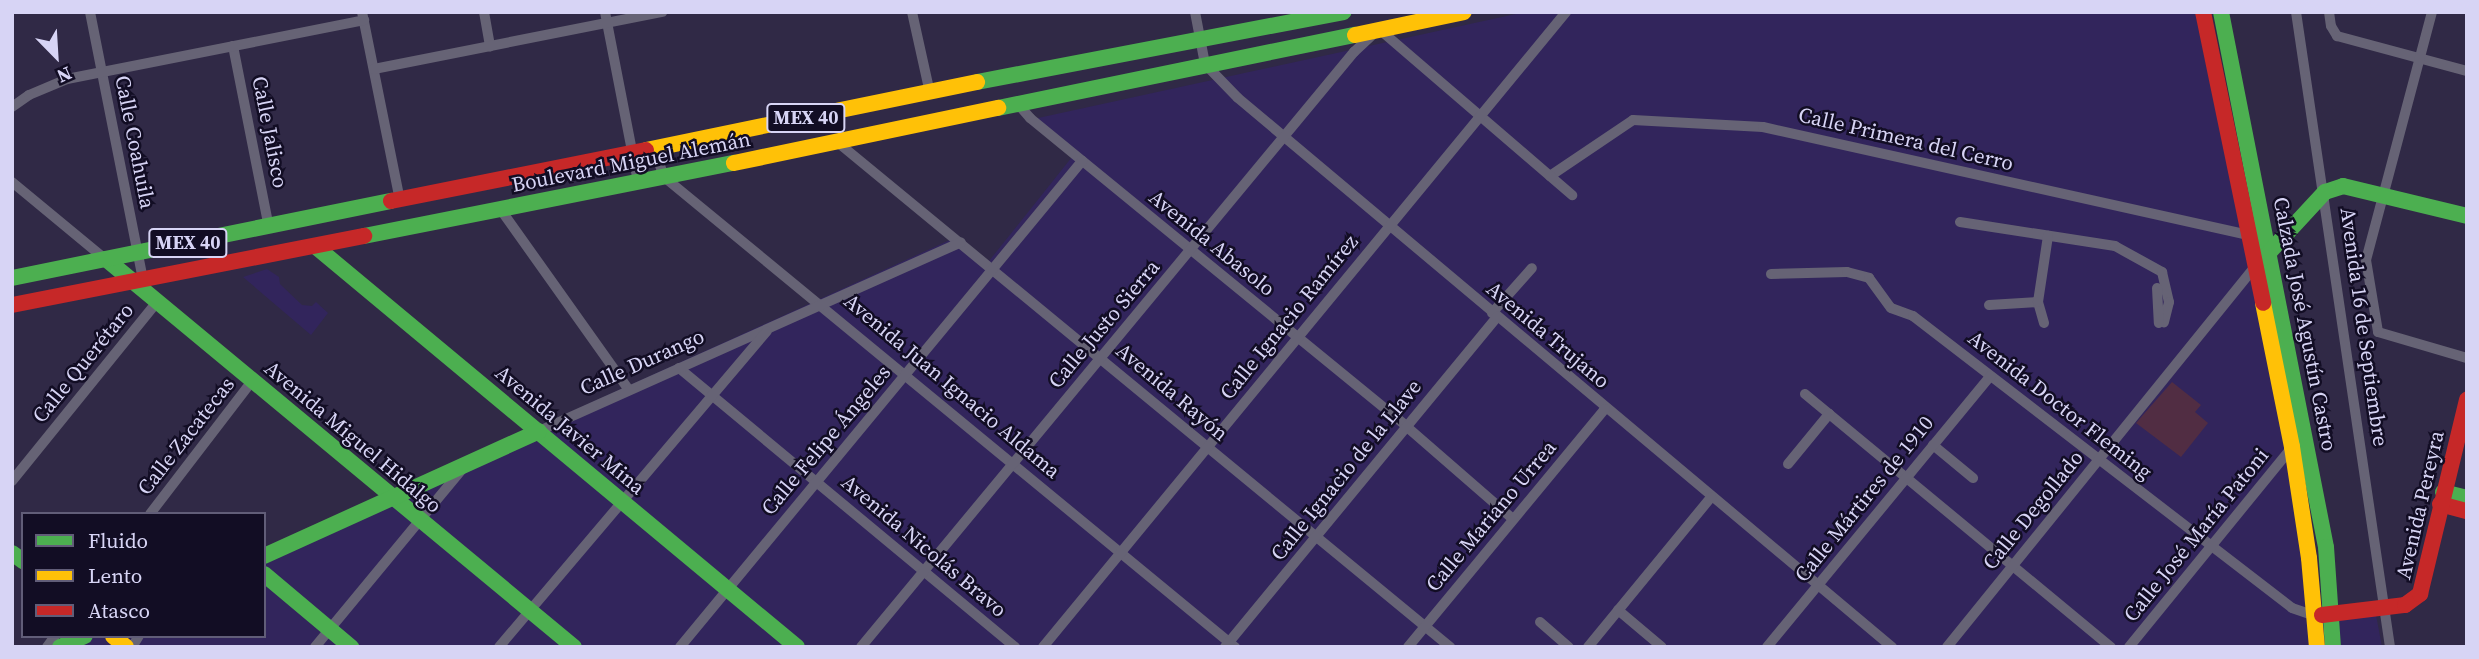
<!DOCTYPE html>
<meta charset="utf-8">
<style>
body{margin:0}
#map{position:relative;width:2479px;height:659px;overflow:hidden;background:#302946;font-family:"Source Serif 4",serif}
div>[style]{position:absolute}
.built>*{inset:0;background:#32255c}
.green>*{inset:0;background:#512d43}
.street>*{height:10px;margin:-5px;padding:0 5px;transform-origin:5px;border-radius:5px;background:#666375}
.fast>*{height:16px;margin:-8px;padding:0 8px;transform-origin:8px;border-radius:8px;background:#4caf50}
.slow>*{height:16px;margin:-8px;padding:0 8px;transform-origin:8px;border-radius:8px;background:#ffc107}
.jam>*{height:16px;margin:-8px;padding:0 8px;transform-origin:8px;border-radius:8px;background:#c62828}
span{translate:-50% -50%;white-space:nowrap;text-align:center;line-height:1.15;-webkit-text-stroke:5px #120d24;paint-order:stroke}
.shield-label span{padding:2px 5px;background:#120d24;border:2px solid;border-radius:5px;-webkit-text-stroke-width:0}
.shield-label{font-size:19px;color:#d7d4f5;font-weight:700}
.street-label{font-size:21px;color:#d7d4f5}
.frame{position:absolute;inset:0;border:14px solid #d7d4f5;pointer-events:none}
.legend{position:absolute;left:21px;top:512px;width:245px;height:126px;box-sizing:border-box;background:#120d24;border:2px solid #615d78;margin:0;padding:9px 12px;list-style:none;font-size:21px;color:#d7d4f5}
.legend li{display:flex;align-items:center;gap:14px;height:35px}
.legend b{width:35px;border:2px solid #615d78}
.north{position:absolute;left:21px;top:21px;width:70px;height:70px;-webkit-text-stroke:5px #120d24;paint-order:stroke;rotate:156deg;font-size:19px;font-weight:700;line-height:28px;text-align:center;color:#d7d4f5}
.north::after{content:'';display:block;margin:auto;width:24px;height:32px;background:#d7d4f5;clip-path:polygon(50% 0,100% 100%,50% 72%,0 100%)}
</style>
<div id="map">
<div class="built">
<div style="clip-path:polygon(1525px 12px,2195px 12px,2322px 608px,2374px 604px,2382px 647px,52px 647px,76px 636px,264px 636px,264px 551px,952px 239px,985px 266px,1072px 157px,1029px 120px)"></div>
<div style="clip-path:polygon(267px 269px,279px 277px,280px 284px,302px 305px,312px 306px,316px 302px,328px 313px,311px 335px,243px 277px)"></div>
</div>
<div class="green">
<div style="clip-path:polygon(2172px 382px,2201px 405px,2195px 412px,2208px 423px,2181px 457px,2136px 423px)"></div>
</div>
<div class="street">
<div style="left:90px;top:12px;width:273px;rotate:78.8deg"></div>
<div style="left:362px;top:12px;width:192px;rotate:78.6deg"></div>
<div style="left:484px;top:12px;width:35px;rotate:80deg"></div>
<div style="left:605px;top:12px;width:173px;rotate:79deg"></div>
<div style="left:912px;top:12px;width:83px;rotate:77.5deg"></div>
<div style="left:1195px;top:12px;width:53px;rotate:79.1deg"></div>
<div style="left:1205px;top:64px;width:47px;rotate:45.9deg"></div>
<div style="left:1238px;top:98px;width:854px;rotate:40.01deg"></div>
<div style="left:2296px;top:12px;width:642px;rotate:81.58deg"></div>
<div style="left:2329px;top:12px;width:14px;rotate:82deg"></div>
<div style="left:2331px;top:26px;width:12px;rotate:59deg"></div>
<div style="left:2337px;top:36px;width:135px;rotate:15.1deg"></div>
<div style="left:2432px;top:12px;width:257px;rotate:104.9deg"></div>
<div style="left:2366px;top:260px;width:73px;rotate:80.5deg"></div>
<div style="left:2378px;top:332px;width:93px;rotate:16.3deg"></div>
<div style="left:233px;top:46px;width:185px;rotate:78.8deg"></div>
<div style="left:374px;top:69px;width:294px;rotate:-11.2deg"></div>
<div style="left:1017px;top:103px;width:20px;rotate:49deg"></div>
<div style="left:1030px;top:118px;width:487px;rotate:39.3deg"></div>
<div style="left:1407px;top:427px;width:140px;rotate:41deg"></div>
<div style="left:12px;top:107px;width:21px;rotate:-35deg"></div>
<div style="left:29px;top:95px;width:41px;rotate:-22.8deg"></div>
<div style="left:67px;top:79px;width:303px;rotate:-11.2deg"></div>
<div style="left:836px;top:141px;width:796px;rotate:39.49deg"></div>
<div style="left:654px;top:149px;width:30px;rotate:70deg"></div>
<div style="left:664px;top:177px;width:740px;rotate:39.46deg"></div>
<div style="left:1550px;top:176px;width:100px;rotate:-34deg"></div>
<div style="left:1633px;top:120px;width:130px;rotate:3.1deg"></div>
<div style="left:1763px;top:127px;width:502px;rotate:12.54deg"></div>
<div style="left:12px;top:182px;width:119px;rotate:39.6deg"></div>
<div style="left:501px;top:210px;width:221px;rotate:54.6deg"></div>
<div style="left:1960px;top:222px;width:157px;rotate:8.8deg"></div>
<div style="left:2115px;top:246px;width:54px;rotate:29deg"></div>
<div style="left:2162px;top:272px;width:31px;rotate:77deg"></div>
<div style="left:2169px;top:302px;width:21px;rotate:104deg"></div>
<div style="left:1771px;top:274px;width:76px;rotate:-1.5deg"></div>
<div style="left:1847px;top:272px;width:23px;rotate:15deg"></div>
<div style="left:1869px;top:278px;width:37px;rotate:54deg"></div>
<div style="left:1891px;top:308px;width:23px;rotate:20deg"></div>
<div style="left:1913px;top:316px;width:478px;rotate:37.6deg"></div>
<div style="left:2292px;top:608px;width:24px;rotate:19deg"></div>
<div style="left:2157px;top:288px;width:35px;rotate:87deg"></div>
<div style="left:1989px;top:305px;width:49px;rotate:-3.5deg"></div>
<div style="left:1492px;top:313px;width:60px;rotate:-48.4deg"></div>
<div style="left:2044px;top:323px;width:22px;rotate:-106deg"></div>
<div style="left:2038px;top:302px;width:67px;rotate:-81.4deg"></div>
<div style="left:679px;top:368px;width:437px;rotate:39.7deg"></div>
<div style="left:1805px;top:394px;width:397px;rotate:39.6deg"></div>
<div style="left:539px;top:431px;width:462px;rotate:-24.1deg"></div>
<div style="left:1933px;top:445px;width:52px;rotate:39.5deg"></div>
<div style="left:1788px;top:464px;width:65px;rotate:-50.6deg"></div>
<div style="left:12px;top:481px;width:230px;rotate:-51deg"></div>
<div style="left:150px;top:514px;width:168px;rotate:-52.5deg"></div>
<div style="left:1618px;top:610px;width:57px;rotate:40.1deg"></div>
<div style="left:1540px;top:622px;width:38px;rotate:41deg"></div>
<div style="left:47px;top:647px;width:14px;rotate:-54deg"></div>
<div style="left:132px;top:647px;width:13px;rotate:-58deg"></div>
<div style="left:315px;top:647px;width:232px;rotate:-50.4deg"></div>
<div style="left:499px;top:647px;width:414px;rotate:-49.7deg"></div>
<div style="left:680px;top:647px;width:631px;rotate:-50.4deg"></div>
<div style="left:861px;top:647px;width:773px;rotate:-50.36deg"></div>
<div style="left:1354px;top:52px;width:34px;rotate:-43deg"></div>
<div style="left:1379px;top:29px;width:255px;rotate:40.7deg"></div>
<div style="left:1043px;top:647px;width:823px;rotate:-50.52deg"></div>
<div style="left:1225px;top:647px;width:428px;rotate:-50.5deg"></div>
<div style="left:1408px;top:647px;width:309px;rotate:-50.4deg"></div>
<div style="left:1588px;top:647px;width:194px;rotate:-50.6deg"></div>
<div style="left:1767px;top:647px;width:351px;rotate:-50.5deg"></div>
<div style="left:1947px;top:647px;width:489px;rotate:-51deg"></div>
<div style="left:2129px;top:647px;width:258px;rotate:-50.8deg"></div>
</div>
<div class="fast">
<div style="left:2221px;top:12px;width:545px;rotate:78.9deg"></div>
<div style="left:2326px;top:547px;width:100px;rotate:86deg"></div>
<div style="left:977px;top:82px;width:373px;rotate:-10.8deg"></div>
<div style="left:998px;top:108px;width:364px;rotate:-11.6deg"></div>
<div style="left:364px;top:236px;width:377px;rotate:-11.2deg"></div>
<div style="left:315px;top:246px;width:627px;rotate:39.76deg"></div>
<div style="left:2264px;top:258px;width:90px;rotate:-47.3deg"></div>
<div style="left:2325px;top:192px;width:19px;rotate:-18deg"></div>
<div style="left:2343px;top:186px;width:128px;rotate:13.6deg"></div>
<div style="left:106px;top:259px;width:608px;rotate:39.66deg"></div>
<div style="left:12px;top:278px;width:387px;rotate:-11.5deg"></div>
<div style="left:2443px;top:492px;width:25px;rotate:14deg"></div>
<div style="left:12px;top:553px;width:14px;rotate:36deg"></div>
<div style="left:264px;top:556px;width:302px;rotate:-24.4deg"></div>
<div style="left:264px;top:574px;width:114px;rotate:40deg"></div>
<div style="left:60px;top:647px;width:27px;rotate:-24deg"></div>
</div>
<div class="slow">
<div style="left:1355px;top:35px;width:111px;rotate:-11.9deg"></div>
<div style="left:646px;top:150px;width:338px;rotate:-11.6deg"></div>
<div style="left:734px;top:163px;width:270px;rotate:-11.8deg"></div>
<div style="left:2263px;top:303px;width:147px;rotate:78.6deg"></div>
<div style="left:2292px;top:447px;width:112px;rotate:81.3deg"></div>
<div style="left:2309px;top:558px;width:89px;rotate:84.9deg"></div>
<div style="left:113px;top:636px;width:17px;rotate:40deg"></div>
</div>
<div class="jam">
<div style="left:2203px;top:12px;width:297px;rotate:78.3deg"></div>
<div style="left:391px;top:201px;width:260px;rotate:-11.3deg"></div>
<div style="left:12px;top:305px;width:359px;rotate:-11.1deg"></div>
<div style="left:2440px;top:504px;width:28px;rotate:15deg"></div>
<div style="left:2322px;top:615px;width:84px;rotate:-6.9deg"></div>
<div style="left:2405px;top:605px;width:19px;rotate:-36deg"></div>
<div style="left:2420px;top:594px;width:200px;rotate:-76.4deg"></div>
</div>
<div class="shield-label">
<span style="left:806px;top:118px">MEX 40</span>
<span style="left:188px;top:243px">MEX 40</span>
</div>
<div class="street-label">
<span style="left:270px;top:132px;rotate:79deg">Calle Jalisco</span>
<span style="left:1906px;top:139px;rotate:13deg">Calle Primera del Cerro</span>
<span style="left:135px;top:142px;rotate:79deg">Calle Coahuila</span>
<span style="left:631px;top:162px;rotate:-11deg">Boulevard Miguel Alemán</span>
<span style="left:1212px;top:243px;rotate:39deg">Avenida Abasolo</span>
<span style="left:1289px;top:317px;rotate:-51deg">Calle Ignacio Ramírez</span>
<span style="left:1104px;top:324px;rotate:-50deg">Calle Justo Sierra</span>
<span style="left:2305px;top:324px;rotate:79deg">Calzada José Agustín Castro</span>
<span style="left:2364px;top:327px;rotate:82deg">Avenida 16 de Septiembre</span>
<span style="left:1548px;top:335px;rotate:40deg">Avenida Trujano</span>
<span style="left:642px;top:362px;rotate:-24deg">Calle Durango</span>
<span style="left:83px;top:363px;rotate:-51deg">Calle Querétaro</span>
<span style="left:952px;top:386px;rotate:40deg">Avenida Juan Ignacio Aldama</span>
<span style="left:1172px;top:392px;rotate:40deg">Avenida Rayón</span>
<span style="left:2060px;top:405px;rotate:38deg">Avenida Doctor Fleming</span>
<span style="left:570px;top:430px;rotate:40deg">Avenida Javier Mina</span>
<span style="left:186px;top:436px;rotate:-52deg">Calle Zacatecas</span>
<span style="left:353px;top:437px;rotate:40deg">Avenida Miguel Hidalgo</span>
<span style="left:826px;top:440px;rotate:-50deg">Calle Felipe Ángeles</span>
<span style="left:1346px;top:470px;rotate:-51deg">Calle Ignacio de la Llave</span>
<span style="left:1864px;top:499px;rotate:-51deg">Calle Mártires de 1910</span>
<span style="left:2420px;top:505px;rotate:-77deg">Avenida Pereyra</span>
<span style="left:2033px;top:510px;rotate:-51deg">Calle Degollado</span>
<span style="left:1491px;top:516px;rotate:-50deg">Calle Mariano Urrea</span>
<span style="left:2196px;top:535px;rotate:-51deg">Calle José María Patoni</span>
<span style="left:924px;top:546px;rotate:40deg">Avenida Nicolás Bravo</span>
</div>
<div class="frame"></div>
<ul class="legend">
<li><b style="height:9px;background:#4caf50"></b>Fluido</li>
<li><b style="height:9px;background:#ffc107"></b>Lento</li>
<li><b style="height:9px;background:#c62828"></b>Atasco</li>
</ul>
<div class="north">N</div>
</div>
